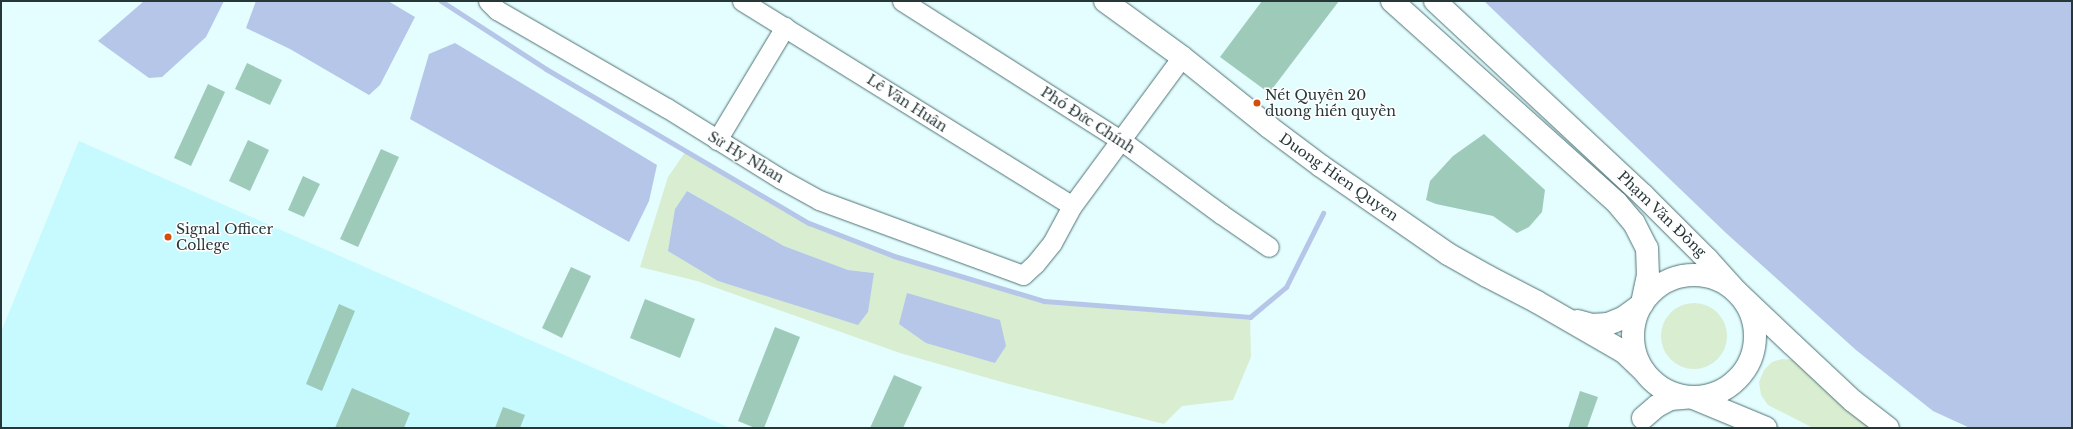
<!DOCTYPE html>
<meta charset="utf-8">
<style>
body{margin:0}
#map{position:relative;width:2073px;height:429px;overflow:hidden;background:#e4fdfe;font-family:"Libre Baskerville",serif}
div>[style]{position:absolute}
.built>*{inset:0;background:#c6fafe}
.green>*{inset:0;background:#d9edd1}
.round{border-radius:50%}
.water>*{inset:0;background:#b5c6e9}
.stream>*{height:5px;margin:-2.5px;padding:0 2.5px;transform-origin:2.5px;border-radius:2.5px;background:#b5c6e9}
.building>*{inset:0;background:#9ecbb9}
.roads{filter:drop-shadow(0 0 1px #4d7275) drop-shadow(0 0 1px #4d7275)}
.minor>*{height:19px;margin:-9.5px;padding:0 9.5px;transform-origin:9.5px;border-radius:9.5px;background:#fff}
.tertiary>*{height:22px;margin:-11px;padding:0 11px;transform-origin:11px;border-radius:11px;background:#fff}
.primary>*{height:22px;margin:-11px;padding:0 11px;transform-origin:11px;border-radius:11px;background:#fff}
.primary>.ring{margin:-11px;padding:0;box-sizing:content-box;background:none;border:22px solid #fff;border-radius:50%}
.dots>*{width:11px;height:11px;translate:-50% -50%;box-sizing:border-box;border:2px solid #fff;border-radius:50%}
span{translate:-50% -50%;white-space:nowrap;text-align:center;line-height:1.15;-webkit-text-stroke:3px #fff;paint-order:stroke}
.poi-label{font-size:14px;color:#273738}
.left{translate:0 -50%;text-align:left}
.street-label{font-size:14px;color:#273738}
.frame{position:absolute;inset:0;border:2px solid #273738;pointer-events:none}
</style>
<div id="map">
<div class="built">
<div style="clip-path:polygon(79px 141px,730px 428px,1px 428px,1px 332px)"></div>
</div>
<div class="green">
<div style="clip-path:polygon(evenodd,686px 151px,809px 223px,894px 256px,1044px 301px,1250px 317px,1251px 357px,1233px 400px,1182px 406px,1164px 424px,1009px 384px,900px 353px,697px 281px,640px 267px,668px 177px,686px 151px,687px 191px,784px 246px,848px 270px,874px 273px,785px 301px,718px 281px,675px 209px,687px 191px)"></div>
<div class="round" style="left:1661px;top:303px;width:66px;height:66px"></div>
<div style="clip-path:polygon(1782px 359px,1794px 360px,1805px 367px,1870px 428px,1813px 428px,1768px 405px,1761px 395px,1759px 382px,1764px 370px,1772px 362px)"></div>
</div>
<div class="water">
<div style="clip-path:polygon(144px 1px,224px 1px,206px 37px,162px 77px,149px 78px,98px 41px)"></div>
<div style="clip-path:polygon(256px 1px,388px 1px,415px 17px,380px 85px,369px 95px,290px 49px,246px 28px)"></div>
<div style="clip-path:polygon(1484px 1px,2072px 1px,2072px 428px,1970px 428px,1933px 411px,1856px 350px,1726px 233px)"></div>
<div style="clip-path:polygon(455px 43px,657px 165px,649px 201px,629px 242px,410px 119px,429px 54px)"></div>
<div style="clip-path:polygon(687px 191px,784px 246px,848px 270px,874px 273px,868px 312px,858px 325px,718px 281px,668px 251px,675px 209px)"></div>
<div style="clip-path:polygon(907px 293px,1000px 320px,1006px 346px,995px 363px,926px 343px,899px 324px)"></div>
</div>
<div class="stream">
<div style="left:441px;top:1px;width:125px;rotate:32.9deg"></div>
<div style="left:546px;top:69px;width:305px;rotate:30.4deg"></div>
<div style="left:809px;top:223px;width:91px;rotate:21.2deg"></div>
<div style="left:894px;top:256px;width:157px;rotate:16.7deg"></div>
<div style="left:1044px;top:301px;width:207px;rotate:4.4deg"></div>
<div style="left:1250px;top:317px;width:47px;rotate:-39.8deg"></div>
<div style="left:1286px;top:287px;width:83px;rotate:-63.4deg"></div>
</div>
<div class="building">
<div style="clip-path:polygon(1262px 1px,1339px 1px,1269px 93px,1220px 57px)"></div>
<div style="clip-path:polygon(247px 63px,282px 80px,270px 105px,235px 89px)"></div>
<div style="clip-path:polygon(208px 84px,225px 92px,191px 166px,174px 158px)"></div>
<div style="clip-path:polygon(1484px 134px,1545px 190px,1542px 212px,1529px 227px,1517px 233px,1493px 216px,1436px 204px,1426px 200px,1430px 181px,1453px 156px)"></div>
<div style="clip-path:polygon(248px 140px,269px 150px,250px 191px,229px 181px)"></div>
<div style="clip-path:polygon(381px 149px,399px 157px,358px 247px,340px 239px)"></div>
<div style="clip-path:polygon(303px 176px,320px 184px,304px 217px,288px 210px)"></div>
<div style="clip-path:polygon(571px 267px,591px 276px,562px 338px,542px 328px)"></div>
<div style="clip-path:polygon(645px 299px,695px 319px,680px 358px,630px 338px)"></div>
<div style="clip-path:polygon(339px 304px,355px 311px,322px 391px,306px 384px)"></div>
<div style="clip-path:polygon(775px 327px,800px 337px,764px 428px,755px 428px,738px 421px)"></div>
<div style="clip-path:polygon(894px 375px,922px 387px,903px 428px,870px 428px)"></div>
<div style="clip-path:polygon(352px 388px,410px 413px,404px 428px,335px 428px)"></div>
<div style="clip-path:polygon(1580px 391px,1598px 397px,1587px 428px,1568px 428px)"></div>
<div style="clip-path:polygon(503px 407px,525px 415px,520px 428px,495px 428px)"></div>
</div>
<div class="roads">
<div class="minor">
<div style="left:488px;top:1px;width:13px;rotate:45deg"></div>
<div style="left:497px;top:10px;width:196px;rotate:30deg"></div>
<div style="left:667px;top:108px;width:134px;rotate:31.9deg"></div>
<div style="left:781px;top:179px;width:43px;rotate:28.9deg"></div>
<div style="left:819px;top:200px;width:217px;rotate:20.2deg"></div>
<div style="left:1023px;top:275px;width:16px;rotate:-43deg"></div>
<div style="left:1035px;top:264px;width:27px;rotate:-51deg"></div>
<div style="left:1052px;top:243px;width:42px;rotate:-61.6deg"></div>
<div style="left:1072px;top:206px;width:185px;rotate:-53.6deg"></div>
<div style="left:742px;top:1px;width:388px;rotate:31.8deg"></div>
<div style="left:902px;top:1px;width:261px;rotate:32.5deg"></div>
<div style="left:1122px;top:141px;width:123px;rotate:36.4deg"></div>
<div style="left:1221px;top:214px;width:58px;rotate:34.5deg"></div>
<div style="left:717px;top:140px;width:132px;rotate:-59deg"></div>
</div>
<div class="tertiary">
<div style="left:1105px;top:1px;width:95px;rotate:36deg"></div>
<div style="left:1182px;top:57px;width:112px;rotate:38.8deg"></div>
<div style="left:1269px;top:127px;width:65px;rotate:36.9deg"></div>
<div style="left:1321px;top:166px;width:155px;rotate:34.7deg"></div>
<div style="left:1448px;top:254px;width:45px;rotate:29.4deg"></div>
<div style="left:1487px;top:276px;width:56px;rotate:27.5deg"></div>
<div style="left:1537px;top:302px;width:100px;rotate:29.9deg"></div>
<div style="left:1624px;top:352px;width:28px;rotate:44deg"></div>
<div style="left:1577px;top:321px;width:16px;rotate:15deg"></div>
<div style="left:1592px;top:325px;width:16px;rotate:-4deg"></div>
<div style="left:1608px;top:324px;width:16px;rotate:-22deg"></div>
<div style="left:1623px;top:318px;width:24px;rotate:-36deg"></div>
</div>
<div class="primary">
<div style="left:1392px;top:1px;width:302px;rotate:41.9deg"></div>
<div style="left:1617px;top:203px;width:26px;rotate:50deg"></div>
<div style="left:1634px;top:223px;width:28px;rotate:63deg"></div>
<div style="left:1647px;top:248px;width:27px;rotate:88deg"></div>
<div style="left:1648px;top:275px;width:30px;rotate:102deg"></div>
<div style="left:1435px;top:1px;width:284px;rotate:43deg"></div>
<div style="left:1643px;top:195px;width:91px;rotate:45deg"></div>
<div style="left:1707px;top:259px;width:43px;rotate:47.8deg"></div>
<div style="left:1736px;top:291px;width:77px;rotate:43.4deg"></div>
<div style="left:1792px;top:344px;width:83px;rotate:43.1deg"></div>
<div style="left:1853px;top:401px;width:44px;rotate:37.6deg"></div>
<div class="ring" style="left:1633px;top:275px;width:100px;height:100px"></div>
<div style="left:1643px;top:418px;width:18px;rotate:-41deg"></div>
<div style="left:1657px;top:406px;width:15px;rotate:-28deg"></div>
<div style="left:1670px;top:399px;width:21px;rotate:-5deg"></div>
<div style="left:1691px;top:397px;width:81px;rotate:22.5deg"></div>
</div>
</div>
<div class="dots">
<div style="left:1257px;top:103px;background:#d34e0b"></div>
<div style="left:168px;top:237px;background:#d34e0b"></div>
</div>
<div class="poi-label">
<span class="left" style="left:1265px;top:103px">Nét Quyên 20<br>duong hiến quyền</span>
<span class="left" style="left:176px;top:237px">Signal Officer<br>College</span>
</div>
<div class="street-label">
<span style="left:907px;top:103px;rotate:33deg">Lê Văn Huân</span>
<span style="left:1088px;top:120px;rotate:33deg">Phó Đức Chính</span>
<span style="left:746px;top:157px;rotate:31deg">Sử Hy Nhan</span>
<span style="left:1339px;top:177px;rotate:35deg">Duong Hien Quyen</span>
<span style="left:1662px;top:214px;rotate:44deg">Phạm Văn Đồng</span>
</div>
<div class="frame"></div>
</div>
